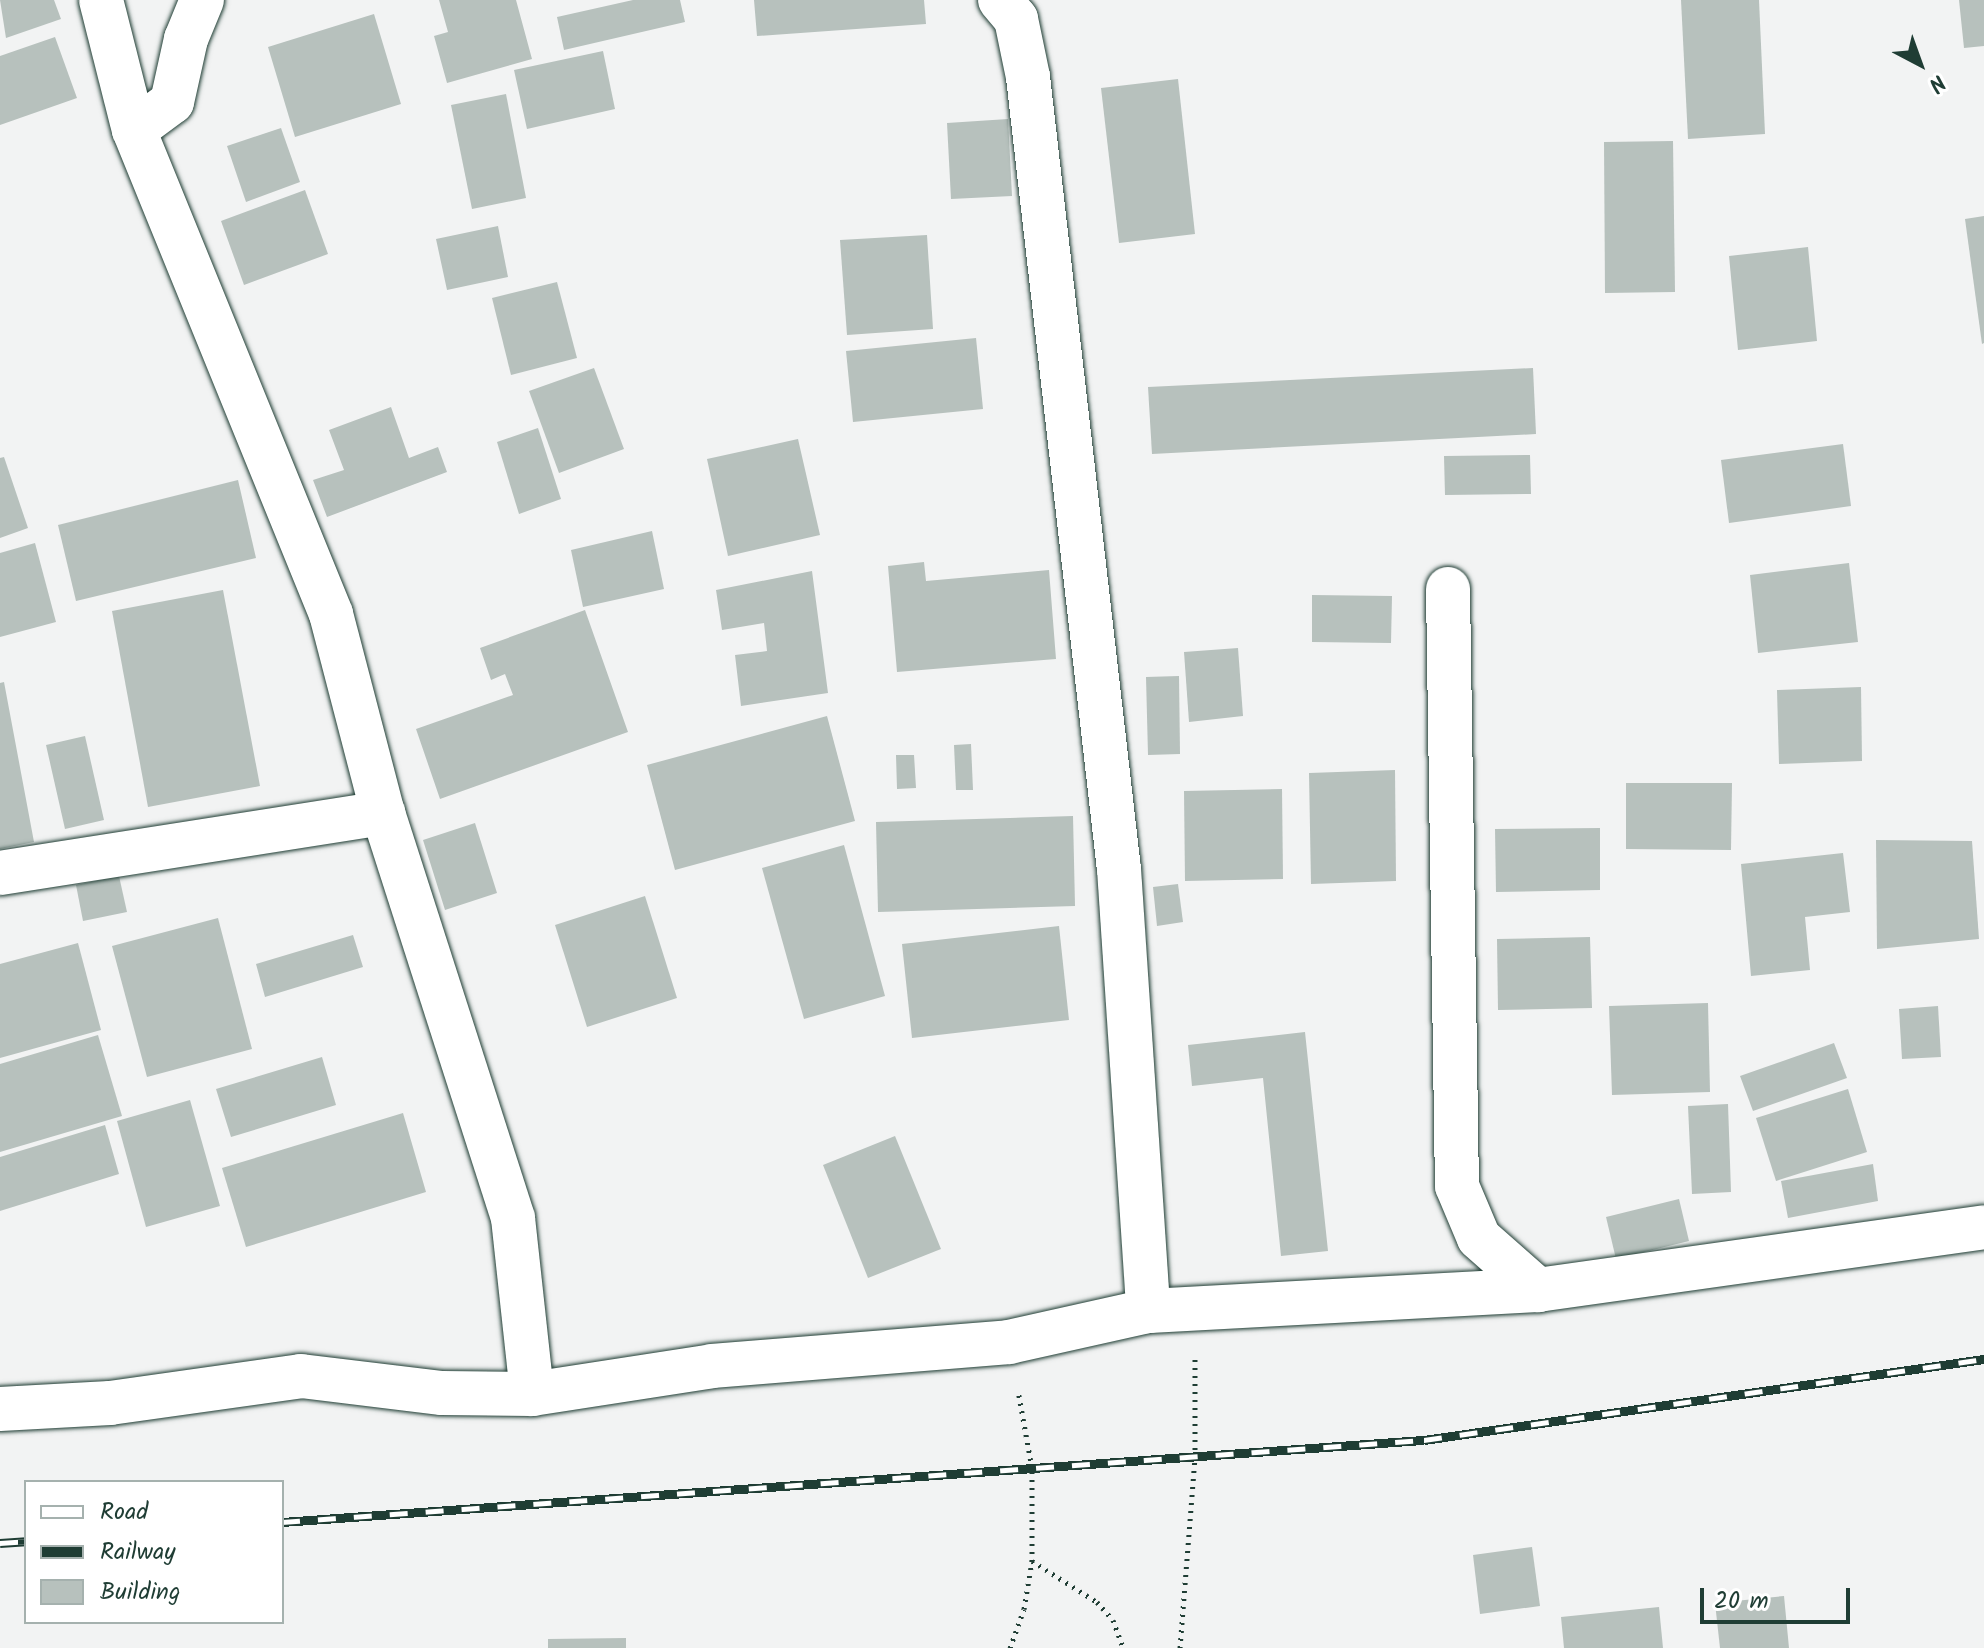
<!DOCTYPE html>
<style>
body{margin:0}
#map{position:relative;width:1984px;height:1648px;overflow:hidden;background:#f2f3f3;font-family:Kalam,sans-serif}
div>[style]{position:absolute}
.building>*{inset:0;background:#b7c1bd}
.path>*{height:5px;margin-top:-2.5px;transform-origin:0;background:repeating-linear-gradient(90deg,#1f3d34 0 2px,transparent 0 8px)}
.roads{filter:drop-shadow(0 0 2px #1f3d34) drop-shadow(0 0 2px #1f3d34)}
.minor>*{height:44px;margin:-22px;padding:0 22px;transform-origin:22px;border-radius:22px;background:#fff}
.rail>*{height:9px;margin-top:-4.5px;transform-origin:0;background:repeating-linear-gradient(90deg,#fff 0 18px,#1f3d34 0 36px);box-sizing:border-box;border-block:2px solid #1f3d34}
span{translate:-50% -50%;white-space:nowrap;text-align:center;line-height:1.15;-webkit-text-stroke:7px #fff;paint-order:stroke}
.legend{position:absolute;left:24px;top:1480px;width:260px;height:144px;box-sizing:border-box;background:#fff;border:2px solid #a5b1ae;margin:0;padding:10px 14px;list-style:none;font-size:24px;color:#1f3d34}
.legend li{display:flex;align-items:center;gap:16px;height:40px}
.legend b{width:40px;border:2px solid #a5b1ae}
.north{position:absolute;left:1880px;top:24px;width:80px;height:80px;-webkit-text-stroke:6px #fff;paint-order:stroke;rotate:139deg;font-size:22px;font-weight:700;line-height:32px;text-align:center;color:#1f3d34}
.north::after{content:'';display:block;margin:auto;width:28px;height:36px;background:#1f3d34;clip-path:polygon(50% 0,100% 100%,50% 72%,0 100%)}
.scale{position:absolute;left:1700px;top:1588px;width:150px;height:36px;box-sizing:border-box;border:4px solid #1f3d34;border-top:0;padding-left:10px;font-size:24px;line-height:28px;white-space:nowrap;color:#1f3d34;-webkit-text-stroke:6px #fff;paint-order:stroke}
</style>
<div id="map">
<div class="building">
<div style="clip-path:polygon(0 0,54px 0,61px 19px,6px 38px)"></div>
<div style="clip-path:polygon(439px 0,516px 0,532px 59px,447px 83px,434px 36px,448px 32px)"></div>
<div style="clip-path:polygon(633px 0,680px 0,685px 22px,564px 50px,557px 17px)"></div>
<div style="clip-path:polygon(754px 0,924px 0,926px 24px,757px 36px)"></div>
<div style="clip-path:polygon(1681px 0,1759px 0,1765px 134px,1688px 139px)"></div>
<div style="clip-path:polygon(1959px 0,1984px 0,1984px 46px,1964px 48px)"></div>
<div style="clip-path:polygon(374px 14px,401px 104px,295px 137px,268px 47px)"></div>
<div style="clip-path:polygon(55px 37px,77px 98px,0 125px,0 56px)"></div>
<div style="clip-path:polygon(603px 51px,615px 109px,527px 129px,514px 70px)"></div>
<div style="clip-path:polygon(1178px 79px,1195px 234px,1119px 243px,1101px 88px)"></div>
<div style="clip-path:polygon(506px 94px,526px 198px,472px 209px,451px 105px)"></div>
<div style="clip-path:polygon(1008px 119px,1012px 196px,951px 199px,947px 123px)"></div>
<div style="clip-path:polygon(281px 128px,300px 182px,246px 202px,227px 146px)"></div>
<div style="clip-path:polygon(1673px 141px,1675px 292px,1605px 293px,1604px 142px)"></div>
<div style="clip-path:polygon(305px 190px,328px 254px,244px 285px,221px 221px)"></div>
<div style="clip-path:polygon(1984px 216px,1984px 343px,1982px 344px,1965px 219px)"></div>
<div style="clip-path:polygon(498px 226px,508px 277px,447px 290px,436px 239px)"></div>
<div style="clip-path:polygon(927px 235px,933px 329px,847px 335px,840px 240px)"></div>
<div style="clip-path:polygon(1808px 247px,1817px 341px,1738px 350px,1729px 256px)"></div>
<div style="clip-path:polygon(557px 282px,577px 358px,511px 375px,492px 298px)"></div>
<div style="clip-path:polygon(976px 338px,983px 409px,853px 422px,846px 351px)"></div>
<div style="clip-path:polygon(594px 368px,624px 449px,559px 473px,529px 391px)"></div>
<div style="clip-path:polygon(1533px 368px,1536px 434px,1152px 454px,1148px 387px)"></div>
<div style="clip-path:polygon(391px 407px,409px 458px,438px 447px,447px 472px,327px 517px,313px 480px,344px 470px,329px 430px)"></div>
<div style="clip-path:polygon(538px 428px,561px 499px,519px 514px,497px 442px)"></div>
<div style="clip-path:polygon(798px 439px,820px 535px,728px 556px,707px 459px)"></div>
<div style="clip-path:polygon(1843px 444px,1851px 506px,1729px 523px,1721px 460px)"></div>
<div style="clip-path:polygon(1530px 455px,1531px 494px,1445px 495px,1444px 456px)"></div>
<div style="clip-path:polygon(4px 457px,28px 528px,0 538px,0 458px)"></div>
<div style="clip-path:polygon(238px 480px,256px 558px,76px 601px,58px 525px)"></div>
<div style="clip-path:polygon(652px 531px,664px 589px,583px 607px,571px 550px)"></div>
<div style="clip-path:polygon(35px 543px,56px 622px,0 637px,0 553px)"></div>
<div style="clip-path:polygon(924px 562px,926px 581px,1049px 570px,1056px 659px,897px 672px,888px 566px)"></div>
<div style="clip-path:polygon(1849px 563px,1858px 642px,1758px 653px,1750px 575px)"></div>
<div style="clip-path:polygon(812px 571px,828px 693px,741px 706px,735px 655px,767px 651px,764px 623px,722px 630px,716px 590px)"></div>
<div style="clip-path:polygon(223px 590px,260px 786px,148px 807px,112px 611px)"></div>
<div style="clip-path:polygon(1312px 595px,1392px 596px,1391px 643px,1312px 642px)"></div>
<div style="clip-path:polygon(585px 610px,628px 732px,440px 799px,416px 729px,513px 695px,505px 674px,491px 680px,480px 648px)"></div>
<div style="clip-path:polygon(1238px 648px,1243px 716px,1189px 722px,1184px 652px)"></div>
<div style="clip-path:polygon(1179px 676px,1180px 754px,1148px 755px,1146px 677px)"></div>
<div style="clip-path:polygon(4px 682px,34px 842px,0 849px,0 683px)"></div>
<div style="clip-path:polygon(1861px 687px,1862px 761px,1779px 764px,1777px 690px)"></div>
<div style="clip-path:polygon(827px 716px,855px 821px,675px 870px,647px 765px)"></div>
<div style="clip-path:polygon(85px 736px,104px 820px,65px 829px,46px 745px)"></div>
<div style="clip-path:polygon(971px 744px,973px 790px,956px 790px,954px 745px)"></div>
<div style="clip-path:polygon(896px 755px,914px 755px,916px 788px,897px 789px)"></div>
<div style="clip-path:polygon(1395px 770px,1396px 881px,1311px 884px,1309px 773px)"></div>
<div style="clip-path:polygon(1626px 783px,1732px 783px,1731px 850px,1626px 849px)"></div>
<div style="clip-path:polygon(1282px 789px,1283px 879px,1185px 881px,1184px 791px)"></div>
<div style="clip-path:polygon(1073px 816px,1075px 906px,878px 912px,876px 822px)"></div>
<div style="clip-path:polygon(475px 823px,497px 893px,445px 910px,423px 840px)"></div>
<div style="clip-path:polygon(1600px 828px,1600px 890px,1496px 892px,1495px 829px)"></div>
<div style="clip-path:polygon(1876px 840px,1972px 841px,1979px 939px,1877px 949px)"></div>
<div style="clip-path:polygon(844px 845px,885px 996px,804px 1019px,762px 868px)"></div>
<div style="clip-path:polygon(1843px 853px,1850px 912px,1805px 917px,1810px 970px,1751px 976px,1741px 864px)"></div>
<div style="clip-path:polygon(119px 876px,127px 912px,83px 921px,76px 885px)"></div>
<div style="clip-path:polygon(1178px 884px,1183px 922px,1157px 926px,1153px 887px)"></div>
<div style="clip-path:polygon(645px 896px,677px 998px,587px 1027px,555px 925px)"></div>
<div style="clip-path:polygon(218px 918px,252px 1049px,147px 1077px,112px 946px)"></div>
<div style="clip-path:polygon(1059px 926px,1069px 1020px,912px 1038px,902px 944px)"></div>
<div style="clip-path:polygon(353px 935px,363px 967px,265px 997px,256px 964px)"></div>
<div style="clip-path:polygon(1590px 937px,1592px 1008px,1498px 1010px,1497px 939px)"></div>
<div style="clip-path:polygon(78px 943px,101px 1030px,0 1058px,0 964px)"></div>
<div style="clip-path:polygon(1708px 1003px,1710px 1092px,1612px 1095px,1609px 1006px)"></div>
<div style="clip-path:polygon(1938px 1006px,1941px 1057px,1902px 1059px,1899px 1009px)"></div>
<div style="clip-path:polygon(1305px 1032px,1328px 1251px,1281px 1256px,1263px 1078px,1192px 1086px,1188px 1045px)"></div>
<div style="clip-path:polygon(98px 1035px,122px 1116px,0 1152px,0 1064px)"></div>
<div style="clip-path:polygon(1834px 1043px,1847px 1078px,1753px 1111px,1740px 1076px)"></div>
<div style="clip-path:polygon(322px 1057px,336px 1105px,231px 1137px,216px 1089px)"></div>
<div style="clip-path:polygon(1848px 1089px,1867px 1152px,1776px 1181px,1756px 1118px)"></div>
<div style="clip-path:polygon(190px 1100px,220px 1206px,146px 1227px,117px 1121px)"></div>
<div style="clip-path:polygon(1728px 1104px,1731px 1192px,1692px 1194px,1688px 1106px)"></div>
<div style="clip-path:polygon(403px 1113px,426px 1192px,246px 1247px,222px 1168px)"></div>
<div style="clip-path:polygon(105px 1125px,119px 1174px,0 1211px,0 1157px)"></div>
<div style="clip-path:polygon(895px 1136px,941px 1249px,868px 1278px,823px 1165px)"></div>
<div style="clip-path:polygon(1873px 1164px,1878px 1201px,1788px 1218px,1781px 1181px)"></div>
<div style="clip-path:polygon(1679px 1199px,1689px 1241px,1616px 1259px,1606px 1217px)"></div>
<div style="clip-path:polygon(1532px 1547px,1540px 1606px,1480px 1614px,1473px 1555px)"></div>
<div style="clip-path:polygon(1784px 1596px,1789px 1648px,1720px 1648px,1715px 1603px)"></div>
<div style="clip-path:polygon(1659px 1607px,1663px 1648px,1564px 1648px,1561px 1617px)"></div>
<div style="clip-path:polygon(626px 1638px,626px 1648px,548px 1648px,548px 1639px)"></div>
</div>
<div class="path">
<div style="left:1032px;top:1561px;width:77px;rotate:32.2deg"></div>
<div style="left:1097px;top:1602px;width:24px;rotate:48deg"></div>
<div style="left:1113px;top:1620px;width:30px;rotate:70deg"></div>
<div style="left:1010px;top:1648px;width:41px;rotate:-70.3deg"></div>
<div style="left:1024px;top:1609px;width:49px;rotate:-80.5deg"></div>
<div style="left:1032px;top:1561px;width:93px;rotate:-90deg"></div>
<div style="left:1032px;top:1468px;width:79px;rotate:-100.2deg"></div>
<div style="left:1180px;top:1648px;width:192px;rotate:-85.5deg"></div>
<div style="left:1195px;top:1457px;width:100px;rotate:-90deg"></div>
</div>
<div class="roads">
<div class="minor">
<div style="left:101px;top:0;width:134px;rotate:75.8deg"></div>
<div style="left:134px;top:130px;width:523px;rotate:67.85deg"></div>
<div style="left:331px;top:614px;width:206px;rotate:75.4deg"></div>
<div style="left:383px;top:813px;width:425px;rotate:72.2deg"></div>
<div style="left:513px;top:1218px;width:177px;rotate:83.8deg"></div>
<div style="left:1000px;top:0;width:25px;rotate:50deg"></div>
<div style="left:1016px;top:19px;width:59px;rotate:78.3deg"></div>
<div style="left:1028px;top:77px;width:797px;rotate:83.45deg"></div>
<div style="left:1119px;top:869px;width:443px;rotate:86.2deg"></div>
<div style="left:134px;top:130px;width:47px;rotate:-36.4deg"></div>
<div style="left:172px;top:102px;width:65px;rotate:-77.5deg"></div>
<div style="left:186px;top:39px;width:42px;rotate:-67.7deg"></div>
<div style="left:1448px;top:589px;width:597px;rotate:89.14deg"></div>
<div style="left:1457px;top:1186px;width:56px;rotate:67.1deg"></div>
<div style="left:1479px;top:1238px;width:79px;rotate:41.4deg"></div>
<div style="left:0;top:873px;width:388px;rotate:-8.9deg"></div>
<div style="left:0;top:1409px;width:110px;rotate:-3.1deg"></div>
<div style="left:110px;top:1403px;width:193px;rotate:-8deg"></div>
<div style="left:301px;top:1376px;width:142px;rotate:6.9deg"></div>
<div style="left:442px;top:1393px;width:90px;rotate:0.6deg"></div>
<div style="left:532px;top:1394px;width:182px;rotate:-8.8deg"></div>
<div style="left:712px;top:1366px;width:298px;rotate:-4.6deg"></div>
<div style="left:1009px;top:1342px;width:142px;rotate:-12.6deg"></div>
<div style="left:1148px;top:1311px;width:391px;rotate:-3.1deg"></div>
<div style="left:1538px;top:1290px;width:450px;rotate:-8deg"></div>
</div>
</div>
<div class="rail">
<div style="left:282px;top:1522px;width:1145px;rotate:-4.11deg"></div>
<div style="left:1424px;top:1440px;width:566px;rotate:-8.23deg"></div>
<div style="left:0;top:1543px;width:26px;rotate:-4deg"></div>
</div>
<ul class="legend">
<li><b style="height:10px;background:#fff"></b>Road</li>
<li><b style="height:10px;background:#1f3d34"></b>Railway</li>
<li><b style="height:22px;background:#b7c1bd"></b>Building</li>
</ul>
<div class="north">N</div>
<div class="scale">20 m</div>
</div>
